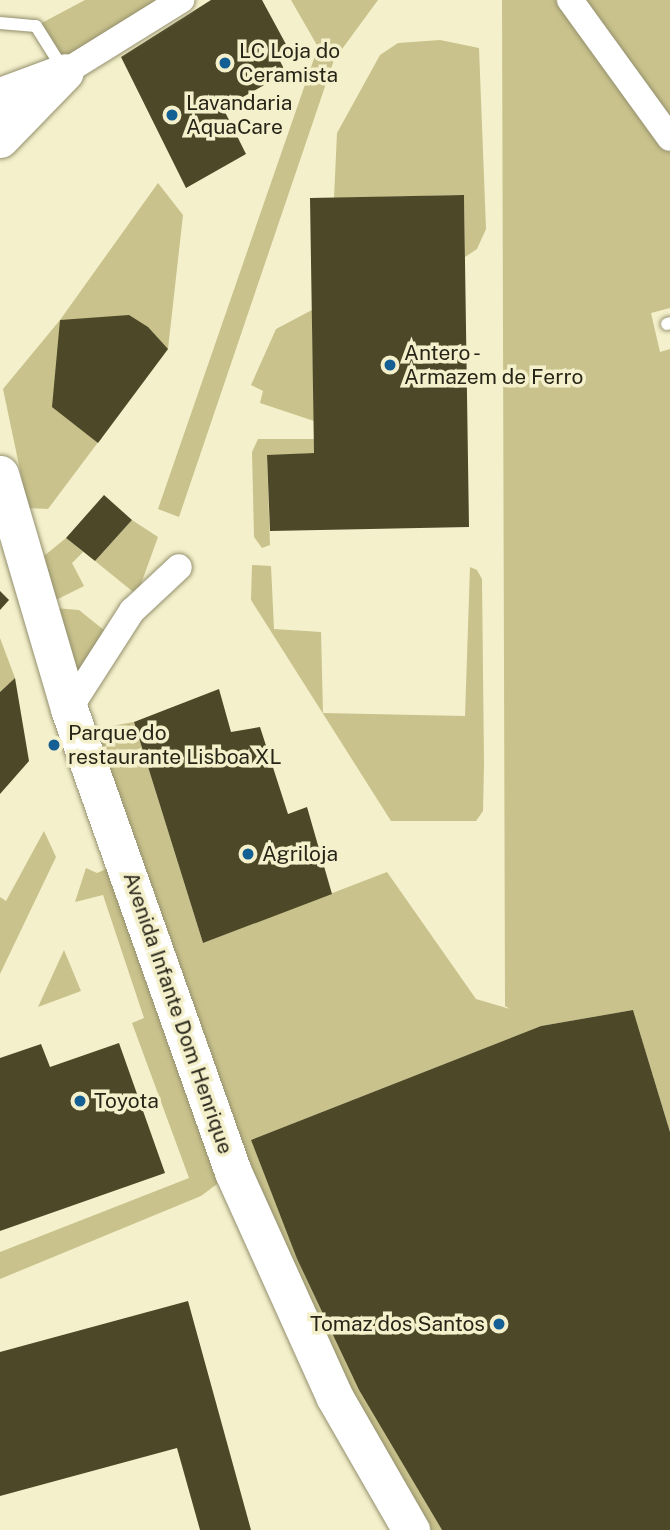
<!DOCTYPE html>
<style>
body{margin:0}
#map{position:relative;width:670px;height:1530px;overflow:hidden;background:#f4f0cb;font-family:"Public Sans",sans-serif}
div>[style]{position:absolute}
.green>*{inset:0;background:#c9c28c}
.building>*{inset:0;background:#4c4828}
.roads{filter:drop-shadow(0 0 2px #938f6d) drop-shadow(0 0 2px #938f6d)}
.lane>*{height:12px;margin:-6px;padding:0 6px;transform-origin:6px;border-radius:6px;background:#fff}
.street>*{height:26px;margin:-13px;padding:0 13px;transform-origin:13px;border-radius:13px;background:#fff}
.secondary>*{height:37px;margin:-18.5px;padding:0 18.5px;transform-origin:18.5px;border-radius:18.5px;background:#fff}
.dots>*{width:19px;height:19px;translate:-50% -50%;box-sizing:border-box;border:4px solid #f4f0cb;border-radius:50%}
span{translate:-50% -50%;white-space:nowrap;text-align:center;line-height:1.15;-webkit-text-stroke:7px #f4f0cb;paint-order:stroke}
.poi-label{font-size:21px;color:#272518}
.left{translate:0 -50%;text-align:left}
.right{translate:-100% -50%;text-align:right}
.street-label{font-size:21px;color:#272518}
</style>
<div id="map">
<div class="green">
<div style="clip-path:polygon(85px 0,181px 0,65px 72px,36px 26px)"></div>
<div style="clip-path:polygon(291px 0,378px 0,334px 60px,179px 517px,158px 509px,318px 47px)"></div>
<div style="clip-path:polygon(502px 0,670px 0,670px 308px,651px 313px,660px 352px,670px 349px,670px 1132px,633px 1010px,541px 1026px,251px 1140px,297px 1259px,359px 1390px,442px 1530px,411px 1530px,233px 1172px,201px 1196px,0 1279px,0 1252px,189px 1178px,132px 1023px,144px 1018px,103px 895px,75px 902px,86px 868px,97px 873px,125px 861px,77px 732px,134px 722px,203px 943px,387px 872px,476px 999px,510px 1009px,505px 1006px)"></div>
<div style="clip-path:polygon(440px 40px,479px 48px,486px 229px,477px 249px,465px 257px,464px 195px,334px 198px,337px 133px,380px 55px,398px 43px)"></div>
<div style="clip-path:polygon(158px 183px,183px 215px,168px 349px,48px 509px,28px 508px,3px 389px,60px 320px)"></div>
<div style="clip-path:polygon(312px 310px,314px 421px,260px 403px,263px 391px,251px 385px,276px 329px)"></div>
<div style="clip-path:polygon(258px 439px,314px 439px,314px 453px,267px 456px,270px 545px,262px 548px,254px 537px,252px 452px)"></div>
<div style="clip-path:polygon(132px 520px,158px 537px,137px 595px,95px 561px)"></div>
<div style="clip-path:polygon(66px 538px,83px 552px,72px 563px,84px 586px,42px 607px,79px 610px,115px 639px,69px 709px,28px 569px)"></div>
<div style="clip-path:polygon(252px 565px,271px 566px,274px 629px,321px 632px,323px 713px,465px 716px,470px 567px,477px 570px,482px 579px,484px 764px,483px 811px,476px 821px,391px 821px,251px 600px)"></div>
<div style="clip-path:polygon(0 638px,15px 678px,0 692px)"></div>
<div style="clip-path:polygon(44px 831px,56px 857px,0 974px,0 897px,6px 901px)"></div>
<div style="clip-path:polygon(64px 950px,81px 991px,38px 1007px)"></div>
</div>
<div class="building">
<div style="clip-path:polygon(211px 0,262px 0,288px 48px,276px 53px,286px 73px,223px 108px,246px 154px,186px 188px,121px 57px)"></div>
<div style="clip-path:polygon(464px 195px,469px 527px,270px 531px,267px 455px,314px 453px,310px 198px)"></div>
<div style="clip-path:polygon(129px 315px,148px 327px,168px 349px,98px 443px,52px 407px,60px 320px)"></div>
<div style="clip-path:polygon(104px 495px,132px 520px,95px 561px,66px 538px)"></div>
<div style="clip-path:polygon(0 591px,9px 600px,0 610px)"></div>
<div style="clip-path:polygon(15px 678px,29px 761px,0 794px,0 692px)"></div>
<div style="clip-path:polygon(219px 689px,231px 732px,260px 727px,288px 814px,307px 807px,332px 894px,203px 943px,134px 722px)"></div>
<div style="clip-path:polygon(633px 1010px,670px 1132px,670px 1530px,442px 1530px,359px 1390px,297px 1259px,251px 1140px,541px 1026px)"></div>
<div style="clip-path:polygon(119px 1043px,165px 1173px,0 1231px,0 1058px,41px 1044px,50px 1067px)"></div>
<div style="clip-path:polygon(188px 1301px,251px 1530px,200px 1530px,177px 1448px,0 1496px,0 1352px)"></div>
</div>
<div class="roads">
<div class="lane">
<div style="left:0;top:23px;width:36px;rotate:5deg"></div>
<div style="left:36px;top:26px;width:51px;rotate:57.9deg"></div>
<div style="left:667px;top:324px;width:3px;rotate:-18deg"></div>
</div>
<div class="street">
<div style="left:570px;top:0;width:170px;rotate:54.1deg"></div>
<div style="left:65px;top:72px;width:137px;rotate:-31.8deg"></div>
<div style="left:69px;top:709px;width:117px;rotate:-57.3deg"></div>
<div style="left:132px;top:611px;width:64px;rotate:-43.1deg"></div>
</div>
<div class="secondary">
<div style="left:0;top:96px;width:61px;rotate:-20.2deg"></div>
<div style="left:0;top:139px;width:93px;rotate:-45.9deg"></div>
<div style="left:0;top:474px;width:245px;rotate:73.6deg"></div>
<div style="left:69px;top:709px;width:491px;rotate:70.5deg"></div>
<div style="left:233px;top:1172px;width:246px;rotate:65.7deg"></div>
<div style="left:334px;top:1396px;width:155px;rotate:60.1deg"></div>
</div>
</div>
<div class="dots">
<div style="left:225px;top:63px;background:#145f93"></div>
<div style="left:172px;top:115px;background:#145f93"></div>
<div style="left:390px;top:365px;background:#145f93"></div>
<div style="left:54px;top:745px;background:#145f93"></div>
<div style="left:248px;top:854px;background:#145f93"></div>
<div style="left:80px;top:1101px;background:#145f93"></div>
<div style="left:499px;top:1324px;background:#145f93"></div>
</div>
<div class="poi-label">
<span class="left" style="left:239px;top:63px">LC Loja do<br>Ceramista</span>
<span class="left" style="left:186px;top:115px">Lavandaria<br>AquaCare</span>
<span class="left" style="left:404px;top:365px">Antero -<br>Armazem de Ferro</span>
<span class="left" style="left:68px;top:745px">Parque do<br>restaurante Lisboa XL</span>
<span class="left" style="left:262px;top:854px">Agriloja</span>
<span class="left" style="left:94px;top:1101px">Toyota</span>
<span class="right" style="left:485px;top:1324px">Tomaz dos Santos</span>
</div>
<div class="street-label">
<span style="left:178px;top:1013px;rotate:71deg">Avenida Infante Dom Henrique</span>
</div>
</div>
